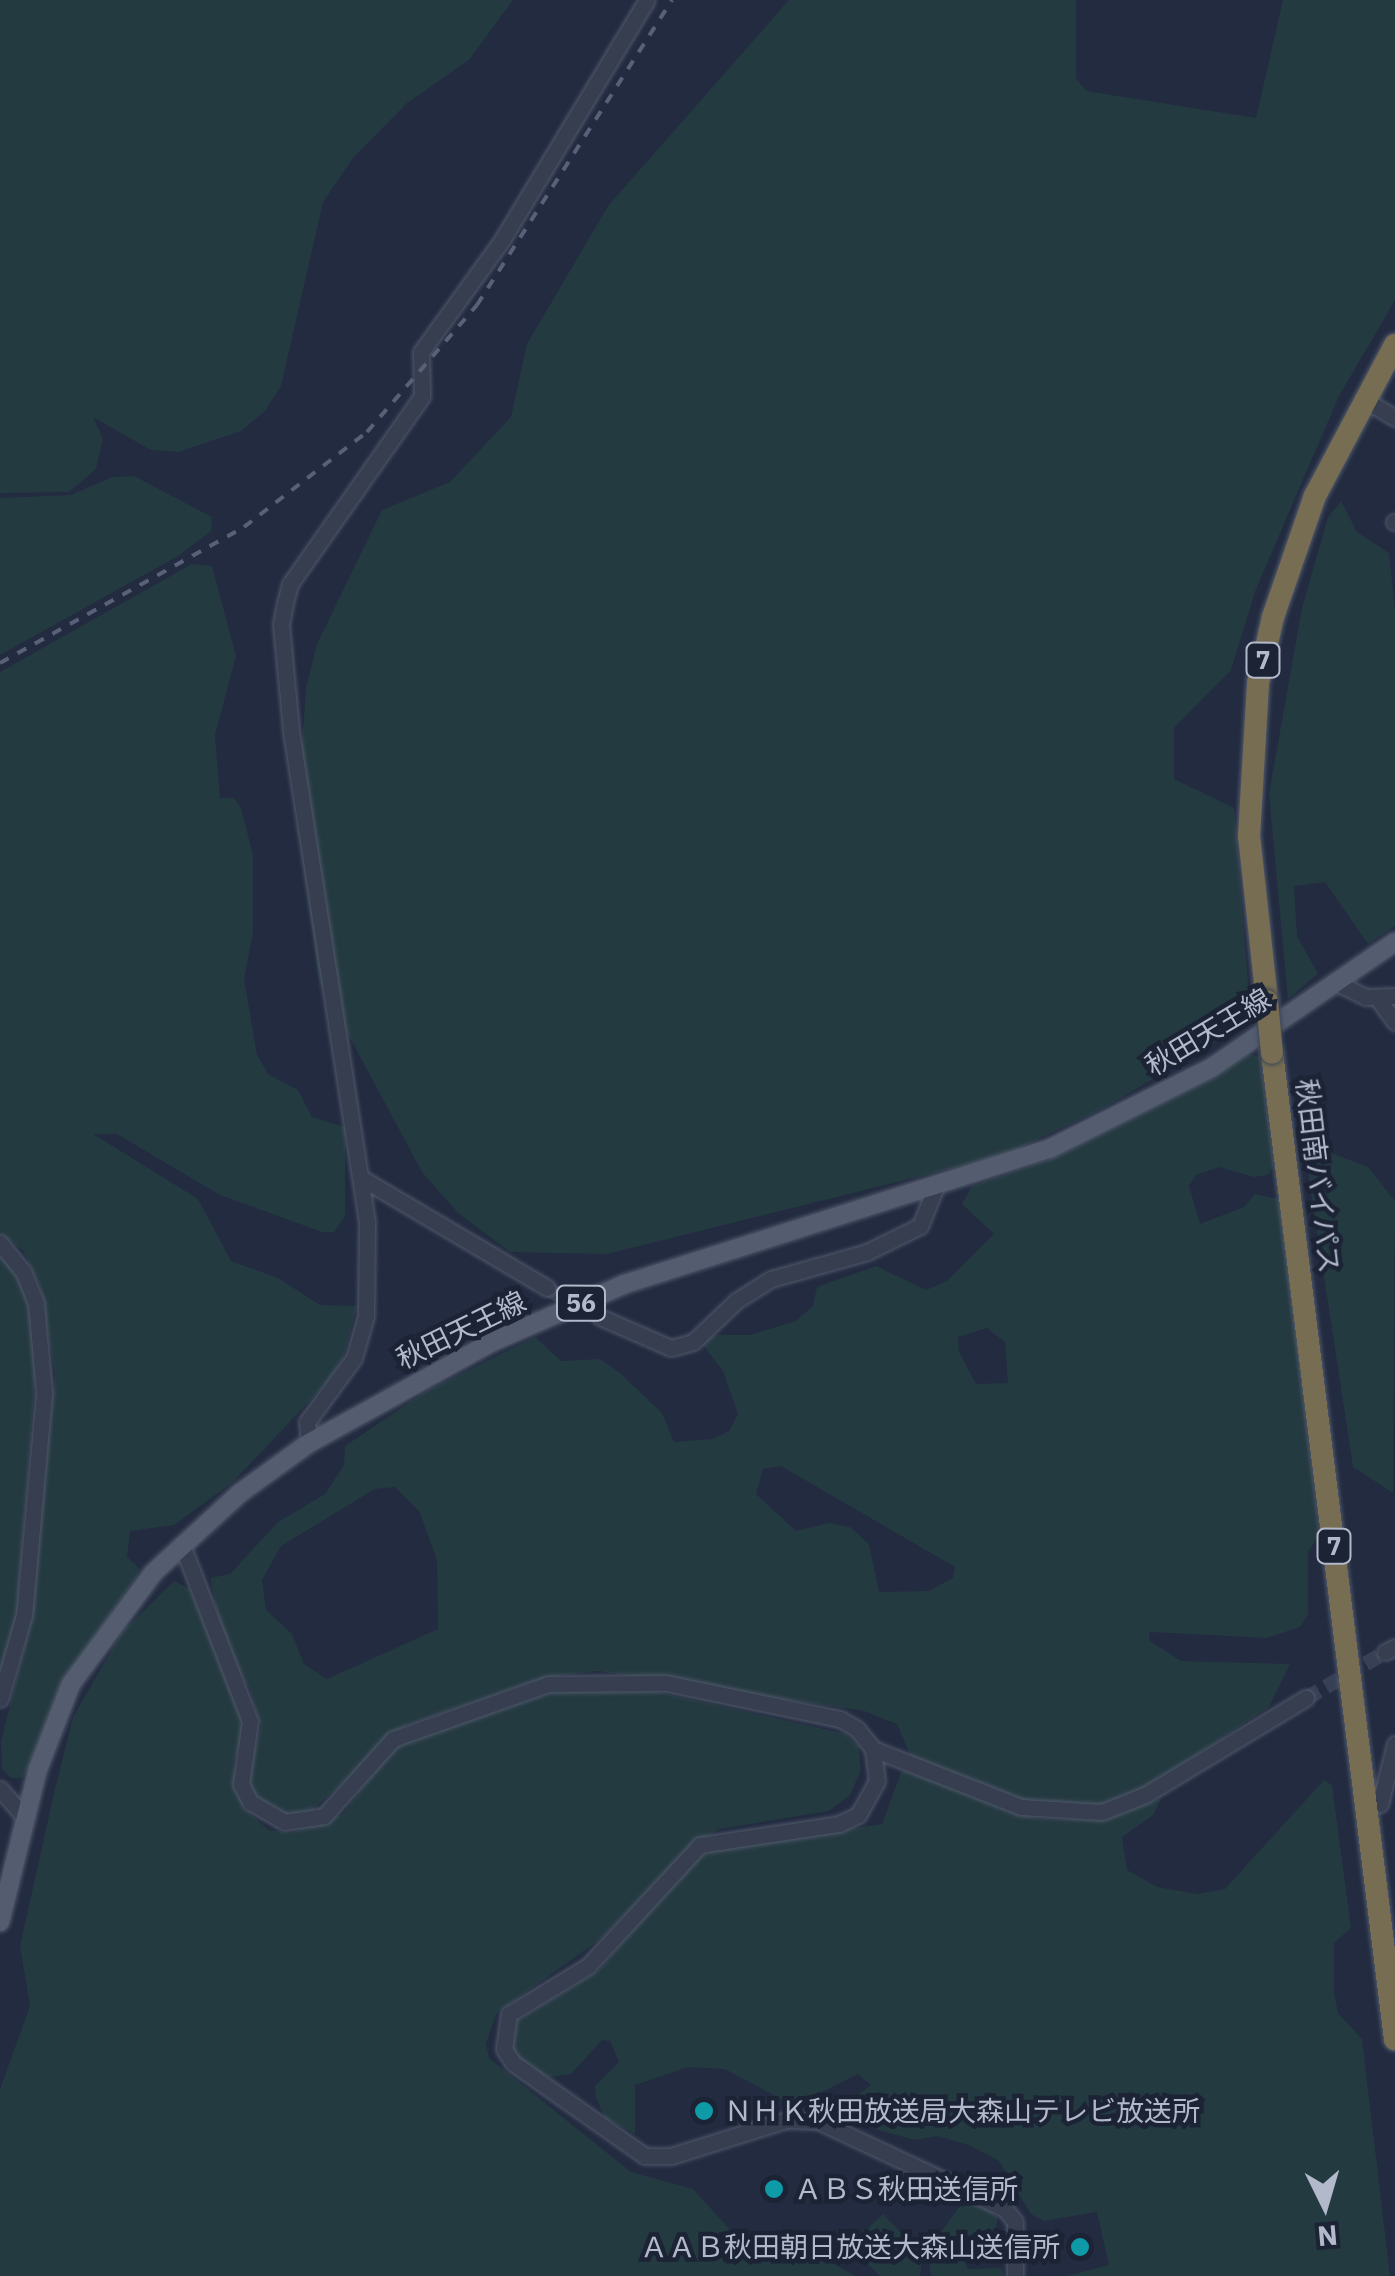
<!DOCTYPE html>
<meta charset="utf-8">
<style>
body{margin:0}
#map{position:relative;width:1395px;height:2276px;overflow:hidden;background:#222b40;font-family:"IBM Plex Sans","Noto Sans JP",sans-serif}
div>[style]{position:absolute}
.green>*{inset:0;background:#243a41}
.minor-tunnel>*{height:15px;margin-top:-7.5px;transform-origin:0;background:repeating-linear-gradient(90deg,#384055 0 15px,transparent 0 23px)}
.roads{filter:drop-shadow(0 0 2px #51596b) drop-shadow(0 0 2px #51596b)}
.minor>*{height:15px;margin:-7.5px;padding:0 7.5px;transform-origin:7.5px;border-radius:7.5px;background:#363e50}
.major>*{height:18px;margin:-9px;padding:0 9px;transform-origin:9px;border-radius:9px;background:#545c70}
.highway>*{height:22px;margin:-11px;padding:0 11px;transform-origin:11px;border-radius:11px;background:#766d52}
.rail>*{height:4px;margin-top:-2px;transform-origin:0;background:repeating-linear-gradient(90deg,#586177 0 10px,transparent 0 20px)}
.bridges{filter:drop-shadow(0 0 2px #3e4658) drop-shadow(0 0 2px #3e4658)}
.highway-bridge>*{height:22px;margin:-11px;padding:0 11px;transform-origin:11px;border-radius:11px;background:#766d52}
.dots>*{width:28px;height:28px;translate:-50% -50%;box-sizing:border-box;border:5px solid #1b2335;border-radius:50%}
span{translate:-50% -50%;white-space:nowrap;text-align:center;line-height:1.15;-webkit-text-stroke:9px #1b2335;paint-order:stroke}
.shield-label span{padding:2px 8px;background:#1b2335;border:2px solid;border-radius:8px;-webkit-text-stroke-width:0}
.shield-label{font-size:25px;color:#b2b9cb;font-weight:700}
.street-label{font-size:28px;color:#b2b9cb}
.poi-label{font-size:28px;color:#b2b9cb}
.left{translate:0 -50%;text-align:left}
.right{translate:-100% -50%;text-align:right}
.north{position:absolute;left:1275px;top:2156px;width:100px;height:100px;-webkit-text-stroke:8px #1b2335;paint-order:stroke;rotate:175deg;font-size:28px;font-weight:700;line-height:40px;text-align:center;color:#b2b9cb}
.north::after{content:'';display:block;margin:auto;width:35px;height:45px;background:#b2b9cb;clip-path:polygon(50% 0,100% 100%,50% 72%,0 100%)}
</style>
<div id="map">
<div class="green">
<div style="clip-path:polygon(0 0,513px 0,469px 60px,407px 103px,353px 158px,323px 202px,281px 386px,265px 411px,241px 431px,178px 452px,151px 450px,93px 417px,103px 439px,96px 469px,69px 492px,0 493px)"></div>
<div style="clip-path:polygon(789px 0,1076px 0,1076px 78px,1086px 91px,1256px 118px,1283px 0,1395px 0,1395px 300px,1339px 396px,1256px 589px,1231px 670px,1174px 728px,1174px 779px,1234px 808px,1251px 1021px,1102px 1109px,1002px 1156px,607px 1254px,510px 1252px,458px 1213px,422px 1172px,319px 980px,297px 818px,306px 688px,317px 644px,382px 510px,450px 482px,511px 417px,527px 344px,608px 206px)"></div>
<div style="clip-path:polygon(134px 476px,212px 517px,211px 531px,178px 556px,0 655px,0 498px,71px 495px,112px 477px)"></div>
<div style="clip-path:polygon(1341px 501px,1357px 532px,1389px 553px,1395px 609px,1395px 926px,1368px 944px,1325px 882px,1294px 886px,1297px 936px,1318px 974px,1288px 999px,1269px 794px,1302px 608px,1328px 517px)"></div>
<div style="clip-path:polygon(192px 564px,212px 566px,236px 656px,215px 735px,220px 798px,234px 798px,241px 808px,253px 855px,253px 933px,244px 979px,257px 1055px,269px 1075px,298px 1090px,312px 1117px,345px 1127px,345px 1216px,334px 1232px,322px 1232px,220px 1195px,117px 1134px,93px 1134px,198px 1199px,231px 1261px,278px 1278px,320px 1305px,357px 1306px,343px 1359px,328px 1381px,233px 1482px,174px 1525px,130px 1531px,127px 1557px,140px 1569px,136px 1578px,74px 1666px,30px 1767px,22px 1778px,11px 1778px,2px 1769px,1px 1741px,31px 1621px,55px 1374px,40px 1286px,23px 1250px,0 1234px,0 672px)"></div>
<div style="clip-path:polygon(evenodd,1247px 1053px,1260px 1057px,1274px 1165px,1268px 1175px,1254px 1177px,1219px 1167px,1196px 1175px,1189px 1186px,1200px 1224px,1244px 1207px,1255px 1194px,1282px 1200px,1319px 1536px,1308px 1552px,1308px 1614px,1300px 1627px,1267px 1638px,1149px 1632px,1150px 1641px,1181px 1661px,1290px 1664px,1269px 1707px,1130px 1798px,1096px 1806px,1043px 1804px,1006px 1796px,911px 1757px,897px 1724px,864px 1711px,598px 1671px,543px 1678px,406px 1725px,308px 1814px,287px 1815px,253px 1796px,245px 1780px,261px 1727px,250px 1689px,225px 1649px,210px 1578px,230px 1574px,278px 1522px,325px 1494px,344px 1465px,345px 1446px,428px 1390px,535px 1337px,561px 1361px,600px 1359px,620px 1373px,662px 1413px,674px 1442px,713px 1439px,729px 1431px,738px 1414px,723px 1371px,703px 1345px,711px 1335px,750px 1335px,796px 1321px,813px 1306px,817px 1287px,876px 1266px,926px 1290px,947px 1281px,994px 1234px,962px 1204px,972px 1186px,1051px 1159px,1247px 1053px,987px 1328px,1005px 1342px,1008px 1383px,976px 1384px,959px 1352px,958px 1337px,987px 1328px,1247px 1053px,781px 1466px,955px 1567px,953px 1578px,929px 1591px,879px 1592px,869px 1544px,850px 1527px,829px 1523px,796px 1531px,756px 1494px,763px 1469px,781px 1466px,1247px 1053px,395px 1487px,419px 1511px,437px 1560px,438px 1629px,327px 1679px,304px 1664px,292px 1634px,266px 1610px,262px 1580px,281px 1546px,375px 1489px,395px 1487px)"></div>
<div style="clip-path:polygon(1313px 1146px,1368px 1167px,1395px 1201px,1393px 1493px,1353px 1467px,1308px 1171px)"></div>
<div style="clip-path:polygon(0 1253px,23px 1284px,37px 1354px,16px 1622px,0 1685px)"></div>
<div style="clip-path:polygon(174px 1581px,190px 1589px,240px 1712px,242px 1736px,233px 1765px,243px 1808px,269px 1830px,291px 1833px,343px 1814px,388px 1754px,408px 1740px,560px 1690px,626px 1685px,846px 1734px,859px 1747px,861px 1770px,850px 1795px,829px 1811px,719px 1829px,677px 1860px,602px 1938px,497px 2013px,486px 2043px,489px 2058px,631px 2172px,693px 2189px,732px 2232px,805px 2247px,855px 2276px,0 2276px,0 2089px,30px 2006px,20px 1946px,55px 1789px,73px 1717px,122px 1632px)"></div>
<div style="clip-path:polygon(902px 1770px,1038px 1819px,1093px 1820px,1161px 1799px,1153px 1815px,1122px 1837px,1127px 1870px,1157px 1887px,1198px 1894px,1225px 1889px,1324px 1780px,1332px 1785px,1351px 1928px,1334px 1943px,1334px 1992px,1338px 2013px,1362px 2039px,1390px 2276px,1066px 2276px,1109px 2265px,1097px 2212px,1044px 2221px,1031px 2214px,999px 2161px,969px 2145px,937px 2136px,915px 2140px,856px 2124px,851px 2100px,871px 2085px,858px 2074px,794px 2106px,725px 2069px,688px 2067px,635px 2085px,635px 2134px,605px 2118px,596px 2097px,595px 2086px,619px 2062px,610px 2041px,602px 2040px,571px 2074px,550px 2077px,530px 2071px,510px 2051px,517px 2021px,598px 1971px,696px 1859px,719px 1848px,882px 1824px)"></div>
<div style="clip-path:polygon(984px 2204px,998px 2218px,996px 2228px,967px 2242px,962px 2257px,968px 2269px,1001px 2268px,1004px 2276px,931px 2276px,928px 2250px,959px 2207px)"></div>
<div style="clip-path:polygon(883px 2214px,922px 2254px,920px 2276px,880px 2276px,849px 2246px)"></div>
</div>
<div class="minor-tunnel">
<div style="left:547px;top:1288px;width:60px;rotate:28.7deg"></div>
<div style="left:1306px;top:1698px;width:91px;rotate:-30.2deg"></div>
</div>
<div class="roads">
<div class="minor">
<div style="left:1365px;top:400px;width:35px;rotate:31deg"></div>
<div style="left:1394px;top:522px;width:1px"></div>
<div style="left:1337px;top:983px;width:32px;rotate:26deg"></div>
<div style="left:1366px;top:997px;width:29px;rotate:-2deg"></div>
<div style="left:1378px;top:999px;width:29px;rotate:54deg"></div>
<div style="left:363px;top:1179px;width:214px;rotate:30.6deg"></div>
<div style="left:0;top:1243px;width:36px;rotate:51deg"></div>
<div style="left:23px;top:1271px;width:35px;rotate:68deg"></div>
<div style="left:36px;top:1303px;width:90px;rotate:84.9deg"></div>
<div style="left:44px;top:1393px;width:223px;rotate:95.1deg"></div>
<div style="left:24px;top:1615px;width:87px;rotate:105.9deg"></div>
<div style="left:600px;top:1317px;width:77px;rotate:23.6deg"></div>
<div style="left:671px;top:1348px;width:23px;rotate:-15deg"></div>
<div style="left:693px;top:1342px;width:59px;rotate:-43.6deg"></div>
<div style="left:736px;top:1301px;width:41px;rotate:-32.2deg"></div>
<div style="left:771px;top:1279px;width:100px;rotate:-15.7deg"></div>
<div style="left:867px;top:1252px;width:59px;rotate:-26.1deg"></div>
<div style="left:920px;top:1226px;width:40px;rotate:-68deg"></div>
<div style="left:309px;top:1443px;width:21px;rotate:-95deg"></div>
<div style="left:307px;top:1422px;width:79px;rotate:-53.7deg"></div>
<div style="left:354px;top:1358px;width:44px;rotate:-74.1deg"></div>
<div style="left:366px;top:1316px;width:94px;rotate:-89.4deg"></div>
<div style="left:367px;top:1222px;width:498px;rotate:-98.8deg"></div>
<div style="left:291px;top:730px;width:106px;rotate:-95.4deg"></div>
<div style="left:281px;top:624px;width:21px;rotate:-79deg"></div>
<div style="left:285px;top:603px;width:20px;rotate:-75deg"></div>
<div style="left:290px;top:584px;width:230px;rotate:-54.9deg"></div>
<div style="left:422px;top:396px;width:44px;rotate:-91.3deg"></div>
<div style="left:421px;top:352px;width:138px;rotate:-54.1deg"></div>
<div style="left:502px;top:240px;width:280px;rotate:-58.9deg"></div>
<div style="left:182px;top:1545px;width:189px;rotate:68.9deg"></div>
<div style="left:250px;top:1721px;width:64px;rotate:98.1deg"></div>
<div style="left:241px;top:1784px;width:20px;rotate:63deg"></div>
<div style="left:250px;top:1802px;width:39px;rotate:30deg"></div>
<div style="left:284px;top:1822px;width:40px;rotate:-8.5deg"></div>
<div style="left:324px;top:1816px;width:103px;rotate:-48.1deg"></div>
<div style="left:393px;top:1739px;width:164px;rotate:-19.5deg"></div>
<div style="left:548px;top:1684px;width:118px;rotate:-0.5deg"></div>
<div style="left:666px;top:1683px;width:178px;rotate:11.7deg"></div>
<div style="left:840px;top:1719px;width:20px;rotate:30deg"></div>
<div style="left:857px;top:1729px;width:26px;rotate:51deg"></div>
<div style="left:873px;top:1749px;width:32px;rotate:83deg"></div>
<div style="left:877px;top:1781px;width:39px;rotate:119deg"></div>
<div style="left:858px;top:1815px;width:21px;rotate:155deg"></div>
<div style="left:839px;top:1824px;width:141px;rotate:171.4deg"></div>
<div style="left:700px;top:1845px;width:165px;rotate:132.8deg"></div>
<div style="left:588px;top:1966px;width:92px;rotate:148.7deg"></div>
<div style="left:509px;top:2014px;width:35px;rotate:98deg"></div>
<div style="left:504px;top:2049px;width:17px;rotate:57deg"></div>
<div style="left:513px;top:2063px;width:161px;rotate:35.2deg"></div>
<div style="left:645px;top:2156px;width:26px"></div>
<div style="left:671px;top:2156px;width:121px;rotate:-17.4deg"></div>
<div style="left:786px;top:2120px;width:32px;rotate:2deg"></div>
<div style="left:818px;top:2121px;width:207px;rotate:25.2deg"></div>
<div style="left:1005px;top:2209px;width:16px;rotate:52deg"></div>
<div style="left:1015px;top:2222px;width:54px;rotate:90deg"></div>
<div style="left:1385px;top:1652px;width:11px;rotate:-27deg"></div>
<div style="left:873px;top:1749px;width:159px;rotate:21.4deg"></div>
<div style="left:1021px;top:1807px;width:81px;rotate:3.5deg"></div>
<div style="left:1102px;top:1812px;width:46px;rotate:-21.6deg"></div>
<div style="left:1145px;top:1795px;width:188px;rotate:-31.1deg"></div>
<div style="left:0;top:1789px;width:37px;rotate:49deg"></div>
<div style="left:1380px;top:1804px;width:62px;rotate:-76deg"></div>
</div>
<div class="major">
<div style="left:0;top:1922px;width:158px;rotate:-76.1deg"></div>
<div style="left:38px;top:1769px;width:91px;rotate:-68.8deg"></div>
<div style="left:71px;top:1684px;width:138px;rotate:-53.5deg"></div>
<div style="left:153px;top:1573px;width:118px;rotate:-42.6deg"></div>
<div style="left:240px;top:1493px;width:85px;rotate:-35.9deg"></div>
<div style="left:309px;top:1443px;width:207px;rotate:-28.9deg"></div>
<div style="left:490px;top:1343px;width:147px;rotate:-23.6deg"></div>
<div style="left:625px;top:1284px;width:445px;rotate:-17.7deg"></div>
<div style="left:1049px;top:1149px;width:181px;rotate:-26.6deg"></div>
<div style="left:1211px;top:1068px;width:223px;rotate:-34.4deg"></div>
</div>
<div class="highway">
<div style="left:1267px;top:1001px;width:166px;rotate:-96.2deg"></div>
<div style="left:1249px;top:836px;width:153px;rotate:-86.6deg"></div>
<div style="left:1258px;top:683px;width:68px;rotate:-77.2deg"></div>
<div style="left:1273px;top:617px;width:128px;rotate:-70.9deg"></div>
<div style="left:1315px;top:496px;width:171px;rotate:-62.1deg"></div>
<div style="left:1272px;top:1053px;width:994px;rotate:82.89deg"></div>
</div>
</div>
<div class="rail">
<div style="left:0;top:663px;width:279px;rotate:-29.1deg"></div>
<div style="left:244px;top:527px;width:155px;rotate:-37.7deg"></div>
<div style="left:367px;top:432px;width:168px;rotate:-49.1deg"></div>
<div style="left:477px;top:305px;width:362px;rotate:-57.4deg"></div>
</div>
<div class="bridges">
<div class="highway-bridge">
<div style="left:1267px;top:1001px;width:52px;rotate:84.5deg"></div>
</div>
</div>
<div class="dots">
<div style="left:704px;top:2111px;background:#0f9aa8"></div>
<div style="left:774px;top:2189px;background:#0f9aa8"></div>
<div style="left:1080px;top:2247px;background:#0f9aa8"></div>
</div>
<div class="shield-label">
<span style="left:1263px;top:660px">7</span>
<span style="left:581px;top:1303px">56</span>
<span style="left:1334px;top:1546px">7</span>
</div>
<div class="street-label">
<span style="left:1208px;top:1032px;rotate:-31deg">秋田天王線</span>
<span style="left:1318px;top:1176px;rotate:83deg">秋田南バイパス</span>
<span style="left:461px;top:1330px;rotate:-26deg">秋田天王線</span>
</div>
<div class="poi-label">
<span class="left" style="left:724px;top:2111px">ＮＨＫ秋田放送局大森山テレビ放送所</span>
<span class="left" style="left:794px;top:2189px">ＡＢＳ秋田送信所</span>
<span class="right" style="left:1060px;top:2247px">ＡＡＢ秋田朝日放送大森山送信所</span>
</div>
<div class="north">N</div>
</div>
